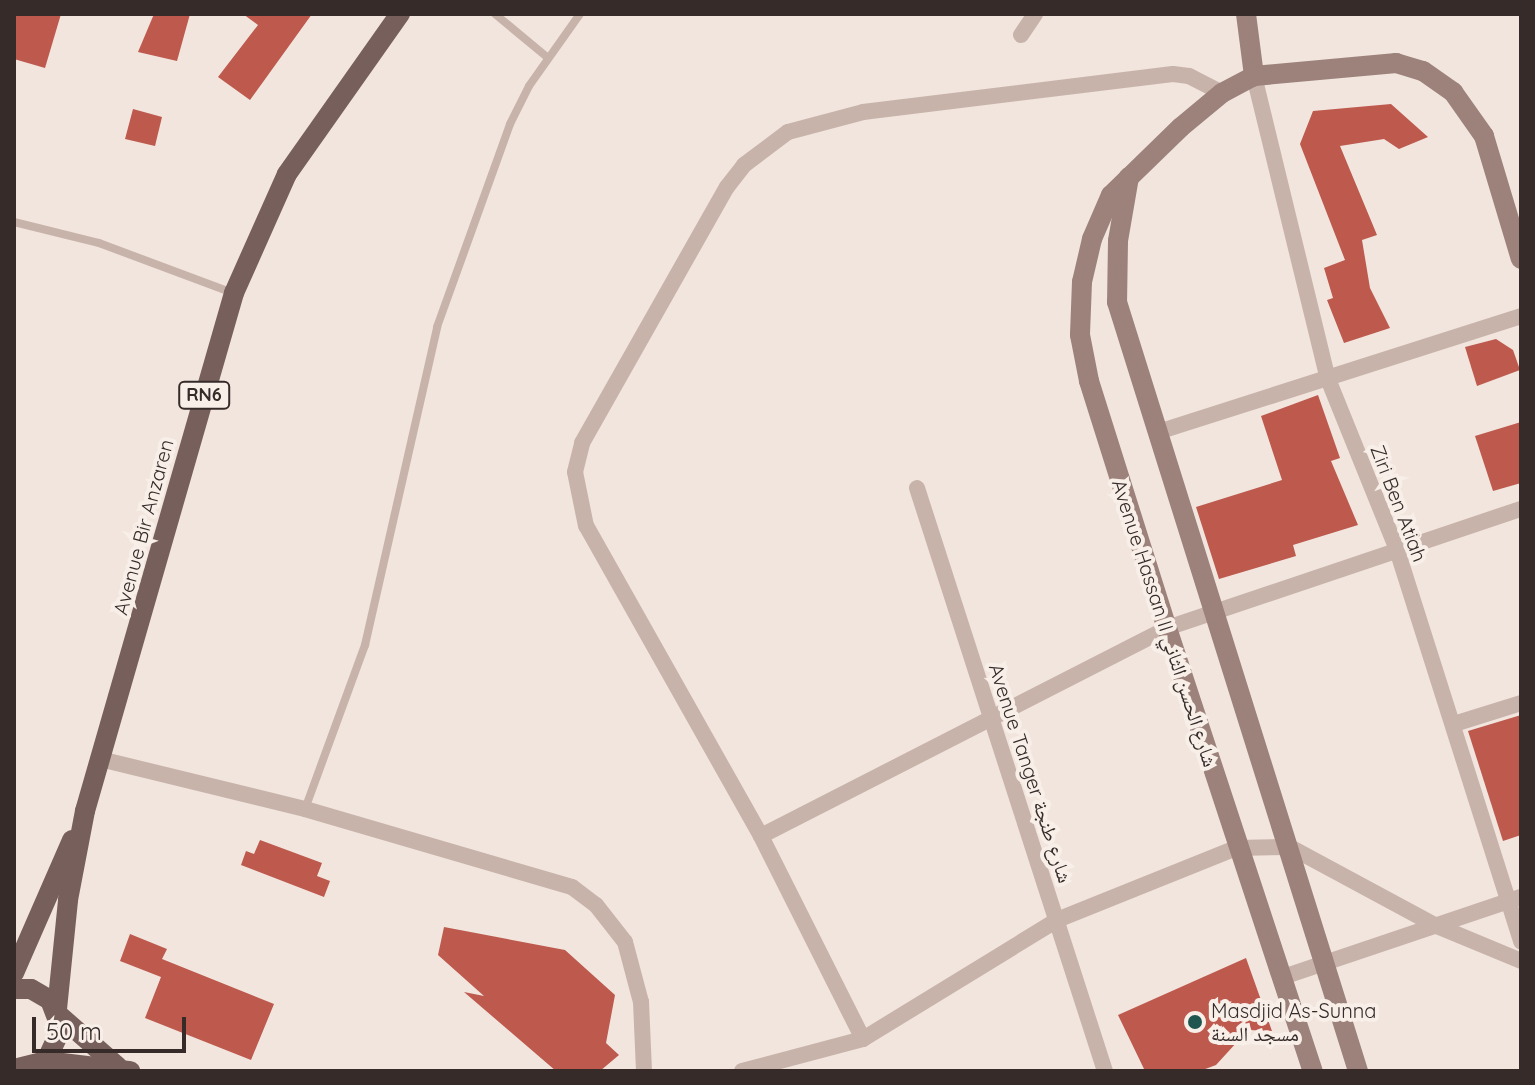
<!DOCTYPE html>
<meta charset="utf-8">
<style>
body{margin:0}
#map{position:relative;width:1535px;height:1085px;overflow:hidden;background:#f1e5dd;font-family:Quicksand,"Noto Naskh Arabic",sans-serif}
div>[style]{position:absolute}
.building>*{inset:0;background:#be594e}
.lane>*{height:8px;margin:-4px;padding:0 4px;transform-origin:4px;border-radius:4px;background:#c8b3aa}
.street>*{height:16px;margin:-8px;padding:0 8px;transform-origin:8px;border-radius:8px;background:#c8b3aa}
.secondary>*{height:20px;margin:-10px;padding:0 10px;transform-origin:10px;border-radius:10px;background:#9c827b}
.primary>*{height:20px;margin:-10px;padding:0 10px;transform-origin:10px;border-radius:10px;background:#77605b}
.dots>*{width:22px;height:22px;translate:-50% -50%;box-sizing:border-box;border:4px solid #f8efe9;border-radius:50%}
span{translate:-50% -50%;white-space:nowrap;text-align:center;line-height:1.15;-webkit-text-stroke:8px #f8efe9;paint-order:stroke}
.shield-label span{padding:2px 6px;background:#f8efe9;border:2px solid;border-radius:6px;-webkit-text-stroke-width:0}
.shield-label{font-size:18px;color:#362b29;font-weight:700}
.street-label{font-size:20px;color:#362b29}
.poi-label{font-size:20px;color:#362b29}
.left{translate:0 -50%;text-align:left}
.frame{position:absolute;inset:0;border:16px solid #362b29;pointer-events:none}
.scale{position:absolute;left:32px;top:1017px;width:154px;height:36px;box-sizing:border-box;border:4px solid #362b29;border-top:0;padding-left:10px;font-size:24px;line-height:28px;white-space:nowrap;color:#362b29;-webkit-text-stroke:6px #f8efe9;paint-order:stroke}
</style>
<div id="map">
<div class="building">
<div style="clip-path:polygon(14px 14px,61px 14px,45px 68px,14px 59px)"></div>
<div style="clip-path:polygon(154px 14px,190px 14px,177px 61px,138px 52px)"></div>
<div style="clip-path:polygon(243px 14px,312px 14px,250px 100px,218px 77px,258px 25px)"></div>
<div style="clip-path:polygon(1391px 104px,1428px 137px,1399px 149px,1384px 139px,1340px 146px,1377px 235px,1362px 240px,1370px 288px,1390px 328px,1344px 343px,1327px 300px,1333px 298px,1324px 268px,1345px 260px,1300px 144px,1313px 111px)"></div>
<div style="clip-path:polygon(133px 109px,162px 117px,155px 146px,125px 139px)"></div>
<div style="clip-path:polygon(1496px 339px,1513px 350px,1520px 370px,1477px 386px,1465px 347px)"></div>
<div style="clip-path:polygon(1318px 395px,1340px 458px,1331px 461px,1358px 525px,1293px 545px,1296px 556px,1219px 579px,1196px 507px,1282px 480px,1261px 416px)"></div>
<div style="clip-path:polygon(1521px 422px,1521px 483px,1493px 491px,1475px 436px)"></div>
<div style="clip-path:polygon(1521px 715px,1521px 835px,1503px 841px,1468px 731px)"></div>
<div style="clip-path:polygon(260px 840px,322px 863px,317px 876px,330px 881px,324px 897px,241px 865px,246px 851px,254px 854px)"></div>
<div style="clip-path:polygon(444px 927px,565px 950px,615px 995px,606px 1043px,619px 1055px,600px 1071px,556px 1071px,464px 992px,484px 996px,438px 955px)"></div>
<div style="clip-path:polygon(130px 934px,167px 949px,162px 959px,274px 1004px,251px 1060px,145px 1018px,161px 977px,120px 961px)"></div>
<div style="clip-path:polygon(1246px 958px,1272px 1031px,1248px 1030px,1216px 1065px,1200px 1071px,1145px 1071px,1118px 1015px)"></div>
</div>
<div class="lane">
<div style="left:495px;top:14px;width:67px;rotate:39.6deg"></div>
<div style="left:14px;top:222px;width:88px;rotate:13.9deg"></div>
<div style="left:99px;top:243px;width:143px;rotate:20.5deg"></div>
<div style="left:305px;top:809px;width:175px;rotate:-69.9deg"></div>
<div style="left:365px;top:645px;width:326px;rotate:-77.2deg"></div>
<div style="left:437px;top:327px;width:216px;rotate:-70.2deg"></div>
<div style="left:510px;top:124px;width:42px;rotate:-63.4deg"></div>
<div style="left:529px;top:86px;width:88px;rotate:-54.7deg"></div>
</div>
<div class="street">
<div style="left:1021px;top:35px;width:25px;rotate:-56deg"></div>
<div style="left:1254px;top:76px;width:312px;rotate:76.3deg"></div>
<div style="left:1328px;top:379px;width:184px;rotate:68deg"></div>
<div style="left:1397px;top:550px;width:411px;rotate:72.4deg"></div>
<div style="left:1158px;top:432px;width:381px;rotate:-17.7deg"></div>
<div style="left:917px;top:488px;width:613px;rotate:72.13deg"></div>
<div style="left:1454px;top:724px;width:70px;rotate:-17.4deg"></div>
<div style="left:100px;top:759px;width:211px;rotate:13.7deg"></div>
<div style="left:305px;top:809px;width:278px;rotate:16.3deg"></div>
<div style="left:572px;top:887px;width:30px;rotate:37deg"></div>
<div style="left:596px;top:905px;width:47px;rotate:51.9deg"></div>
<div style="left:625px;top:942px;width:62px;rotate:75.1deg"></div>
<div style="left:641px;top:1002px;width:69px;rotate:87.5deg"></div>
<div style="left:761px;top:836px;width:456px;rotate:-27.1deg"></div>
<div style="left:1167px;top:628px;width:373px;rotate:-18.6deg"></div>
<div style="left:1283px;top:977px;width:251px;rotate:-18.6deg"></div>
<div style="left:863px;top:1039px;width:227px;rotate:-116.7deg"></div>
<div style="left:761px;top:836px;width:356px;rotate:-119.4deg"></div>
<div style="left:586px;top:526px;width:55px;rotate:-101.5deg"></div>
<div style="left:575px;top:472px;width:30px;rotate:-76deg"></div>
<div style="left:582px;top:443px;width:294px;rotate:-60.5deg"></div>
<div style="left:727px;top:187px;width:28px;rotate:-52deg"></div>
<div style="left:744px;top:165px;width:55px;rotate:-36.9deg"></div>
<div style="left:788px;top:132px;width:78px;rotate:-14.9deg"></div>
<div style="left:863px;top:112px;width:312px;rotate:-7deg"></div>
<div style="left:1173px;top:74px;width:16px;rotate:7deg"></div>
<div style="left:1189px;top:76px;width:37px;rotate:27deg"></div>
<div style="left:742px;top:1071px;width:125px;rotate:-14.8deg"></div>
<div style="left:863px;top:1039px;width:228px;rotate:-31.5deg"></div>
<div style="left:1057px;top:920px;width:193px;rotate:-21.9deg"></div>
<div style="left:1236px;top:848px;width:54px;rotate:-1.1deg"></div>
<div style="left:1290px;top:847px;width:167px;rotate:28.3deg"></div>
<div style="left:1437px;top:926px;width:91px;rotate:22.6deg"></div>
</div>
<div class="secondary">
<div style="left:1246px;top:14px;width:63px;rotate:82.6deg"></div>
<div style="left:1254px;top:76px;width:143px;rotate:-5.2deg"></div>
<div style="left:1396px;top:63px;width:28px;rotate:17deg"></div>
<div style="left:1423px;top:71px;width:37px;rotate:35deg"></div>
<div style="left:1453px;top:92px;width:54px;rotate:54.8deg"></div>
<div style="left:1484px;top:136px;width:128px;rotate:73.3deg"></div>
<div style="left:1254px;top:76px;width:36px;rotate:152deg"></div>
<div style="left:1222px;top:93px;width:53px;rotate:140.3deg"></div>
<div style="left:1181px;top:127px;width:98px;rotate:135.8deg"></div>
<div style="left:1111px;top:195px;width:48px;rotate:113.4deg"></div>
<div style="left:1092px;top:239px;width:44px;rotate:103.1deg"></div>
<div style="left:1082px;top:282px;width:53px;rotate:92.2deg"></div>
<div style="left:1080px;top:335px;width:47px;rotate:78.9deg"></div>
<div style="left:1089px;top:381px;width:259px;rotate:72.5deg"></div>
<div style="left:1167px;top:628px;width:466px;rotate:71.8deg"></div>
<div style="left:1129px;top:177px;width:65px;rotate:99.8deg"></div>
<div style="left:1118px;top:241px;width:61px;rotate:90.9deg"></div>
<div style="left:1117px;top:302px;width:806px;rotate:72.6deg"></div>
</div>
<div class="primary">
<div style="left:14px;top:973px;width:145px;rotate:-66.4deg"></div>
<div style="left:14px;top:989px;width:17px"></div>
<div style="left:31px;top:989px;width:22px;rotate:30deg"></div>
<div style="left:50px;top:1000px;width:31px;rotate:69deg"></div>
<div style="left:61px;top:1029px;width:35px;rotate:115deg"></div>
<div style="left:46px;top:1061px;width:33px;rotate:166deg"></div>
<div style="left:57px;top:1009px;width:110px;rotate:-84.2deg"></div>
<div style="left:68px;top:900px;width:91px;rotate:-79.2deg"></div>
<div style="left:85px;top:811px;width:539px;rotate:-73.95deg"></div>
<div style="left:234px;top:293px;width:130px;rotate:-66deg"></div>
<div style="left:287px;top:174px;width:196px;rotate:-54.8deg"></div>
<div style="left:60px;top:1016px;width:77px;rotate:41.3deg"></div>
<div style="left:46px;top:1061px;width:85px;rotate:6.8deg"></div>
</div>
<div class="dots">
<div style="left:1195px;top:1022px;background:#215550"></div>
</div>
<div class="shield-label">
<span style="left:204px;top:395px">RN6</span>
</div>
<div class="street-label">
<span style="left:1399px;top:503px;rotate:69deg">Ziri Ben Atiah</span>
<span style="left:143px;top:527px;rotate:-75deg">Avenue Bir Anzaren</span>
<span style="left:1165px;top:623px;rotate:72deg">Avenue Hassan II شارع الحسن الثاني</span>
<span style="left:1031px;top:773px;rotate:72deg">Avenue Tanger شارع طنجة</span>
</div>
<div class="poi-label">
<span class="left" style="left:1211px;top:1022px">Masdjid As-Sunna<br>مسجد السنة</span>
</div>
<div class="frame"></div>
<div class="scale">50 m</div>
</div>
